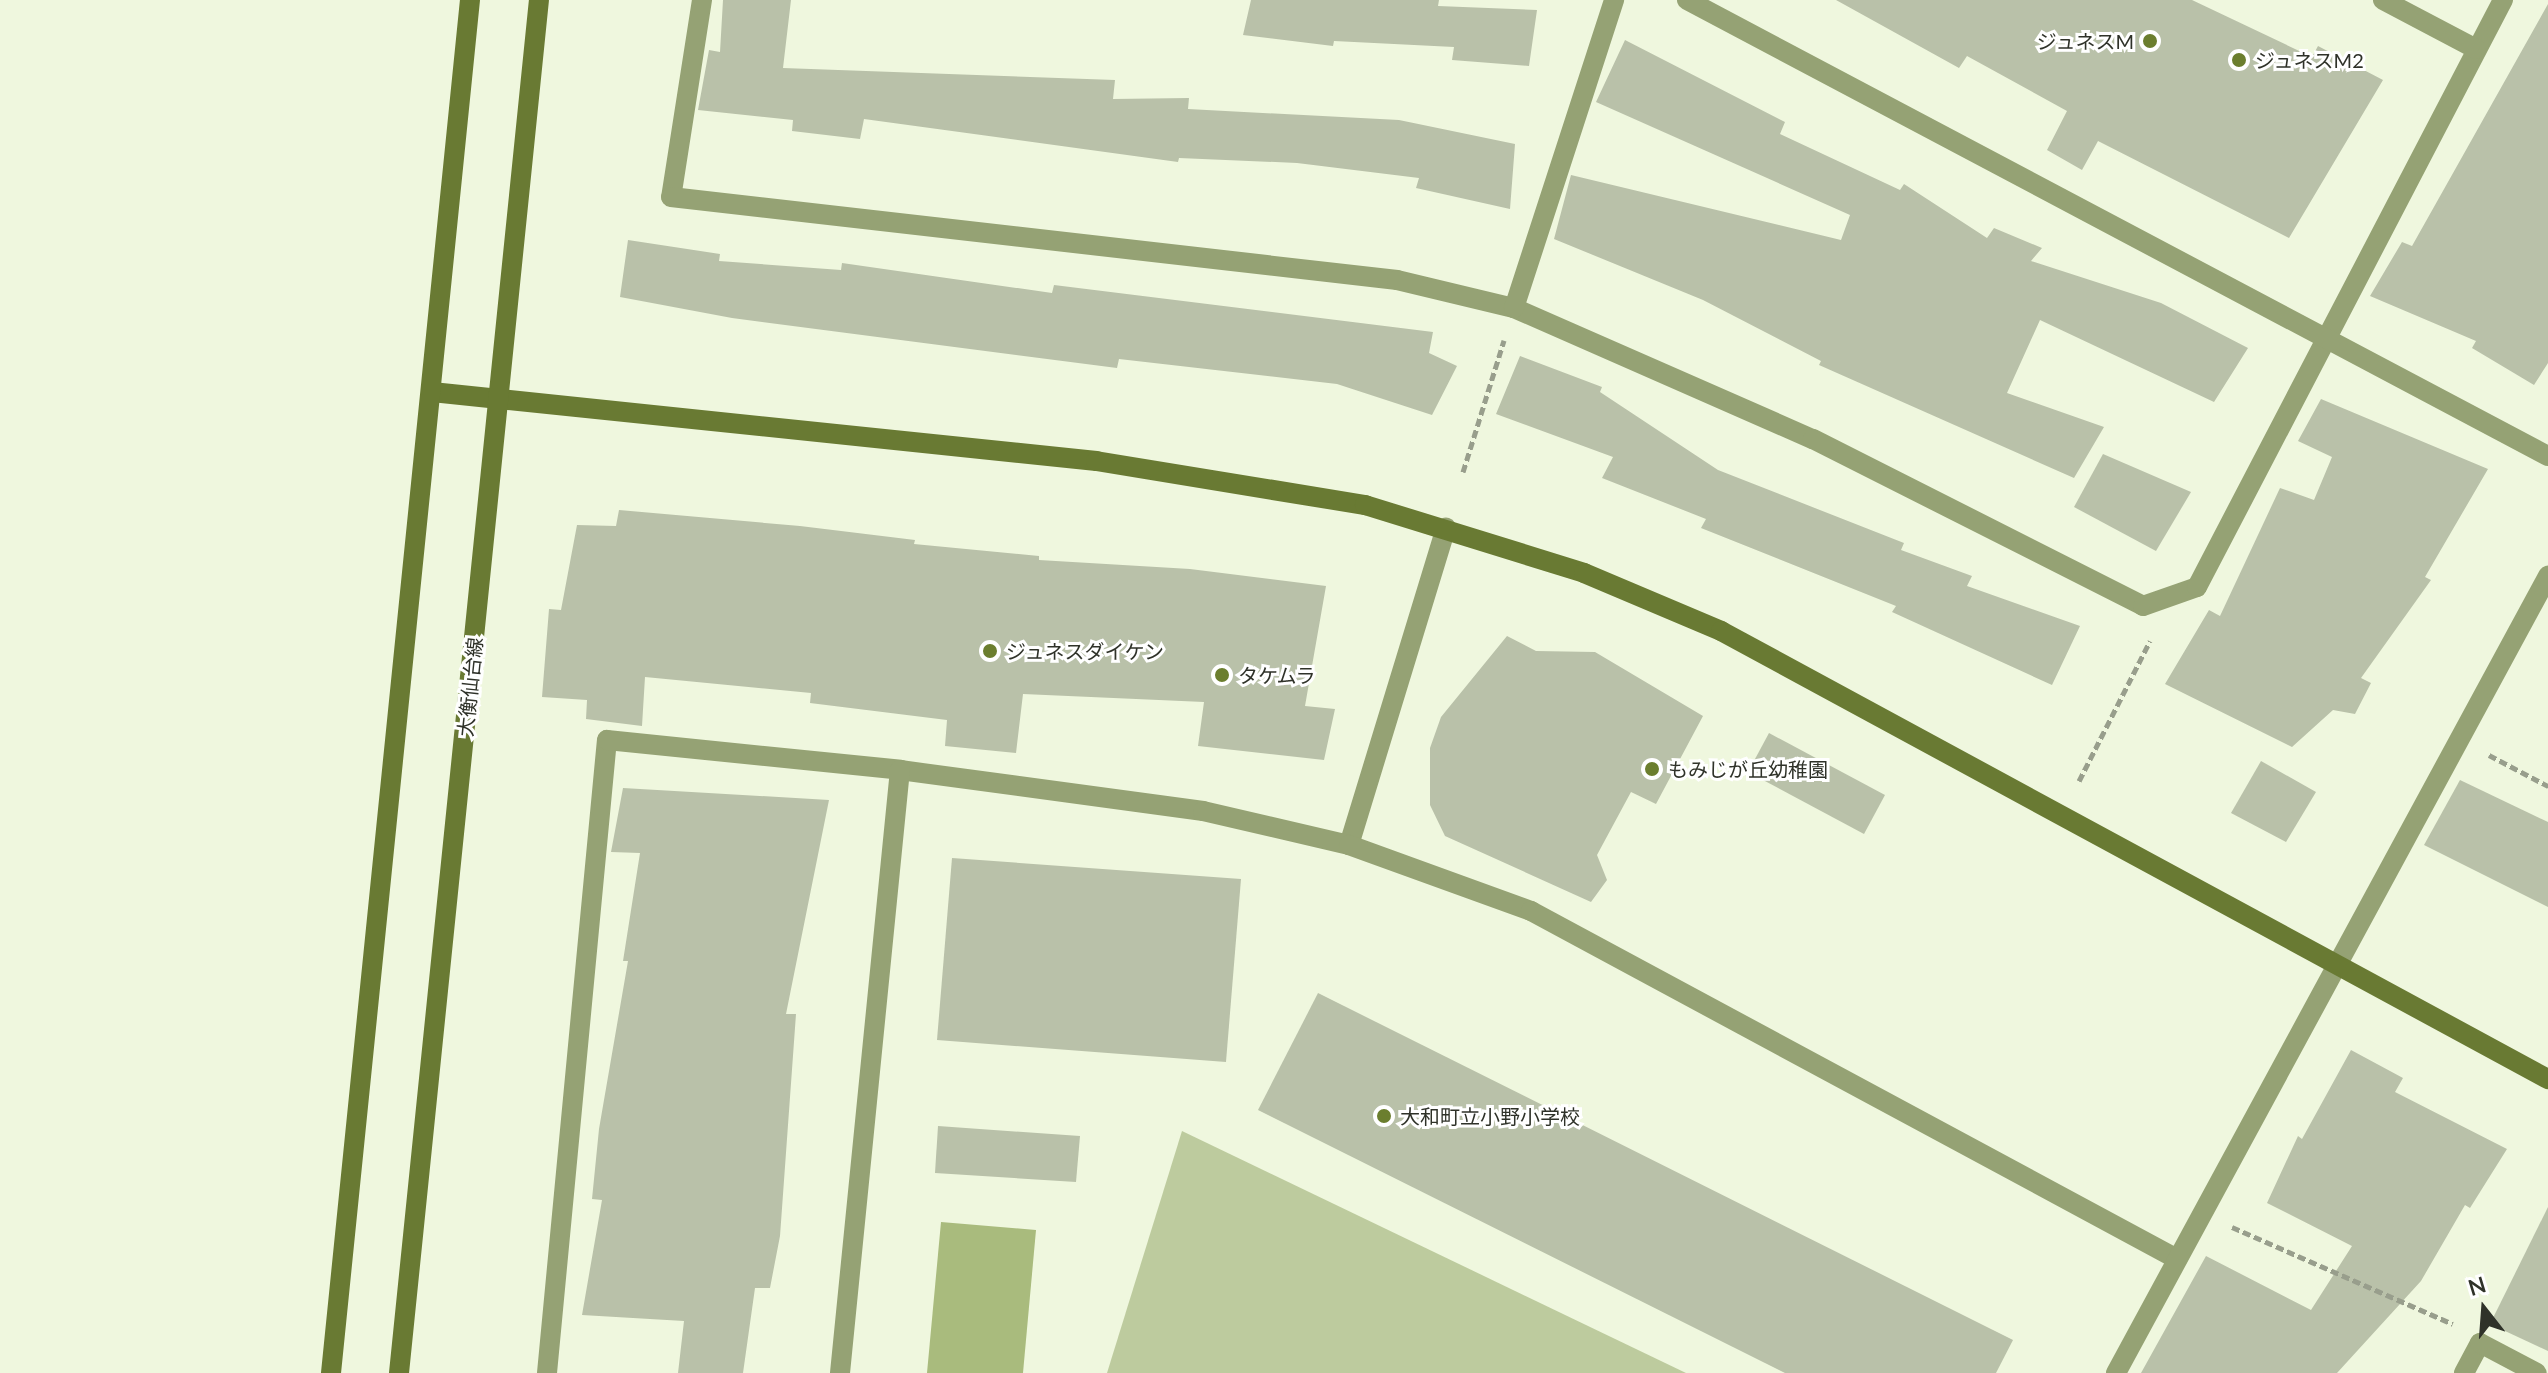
<!DOCTYPE html>
<meta charset="utf-8">
<style>
body{margin:0}
#map{position:relative;width:2548px;height:1373px;overflow:hidden;background:#eff7de;font-family:Lato,"Noto Sans JP",sans-serif}
div>[style]{position:absolute}
.green>*{inset:0;background:#bdcb9e}
.water>*{inset:0;background:#a9bb7d}
.building>*{inset:0;background:#b9c1a9}
.path>*{height:5px;margin-top:-2.5px;transform-origin:0;background:repeating-linear-gradient(90deg,#989e8c 0 8px,transparent 0 12px)}
.street>*{height:20px;margin:-10px;padding:0 10px;transform-origin:10px;border-radius:10px;background:#95a274}
.secondary>*{height:20px;margin:-10px;padding:0 10px;transform-origin:10px;border-radius:10px;background:#697a33}
.dots>*{width:22px;height:22px;translate:-50% -50%;box-sizing:border-box;border:4px solid #fff;border-radius:50%}
span{translate:-50% -50%;white-space:nowrap;text-align:center;line-height:1.15;-webkit-text-stroke:6px #fff;paint-order:stroke}
.poi-label{font-size:20px;color:#2f3229}
.right{translate:-100% -50%;text-align:right}
.left{translate:0 -50%;text-align:left}
.street-label{font-size:20px;color:#2f3229}
.north{position:absolute;left:2444px;top:1269px;width:80px;height:80px;-webkit-text-stroke:6px #fff;paint-order:stroke;rotate:343deg;font-size:22px;font-weight:700;line-height:32px;text-align:center;color:#2f3229}
.north::after{content:'';display:block;margin:auto;width:28px;height:36px;background:#2f3229;clip-path:polygon(50% 0,100% 100%,50% 72%,0 100%)}
</style>
<div id="map">
<div class="green">
<div style="clip-path:polygon(1182px 1131px,1686px 1373px,1107px 1373px)"></div>
</div>
<div class="water">
<div style="clip-path:polygon(941px 1222px,1036px 1230px,1023px 1373px,927px 1373px)"></div>
</div>
<div class="building">
<div style="clip-path:polygon(723px 0,791px 0,783px 68px,1115px 80px,1113px 99px,1189px 98px,1188px 109px,1399px 120px,1515px 144px,1510px 209px,1416px 188px,1419px 178px,1297px 163px,1179px 158px,1178px 162px,864px 119px,860px 139px,792px 131px,793px 120px,698px 110px,709px 50px,720px 52px)"></div>
<div style="clip-path:polygon(1251px 0,1439px 0,1438px 6px,1537px 10px,1529px 66px,1452px 60px,1454px 47px,1334px 41px,1333px 46px,1243px 35px)"></div>
<div style="clip-path:polygon(1836px 0,2192px 0,2312px 57px,2318px 46px,2383px 80px,2289px 238px,2098px 141px,2082px 170px,2047px 150px,2067px 111px,1967px 56px,1959px 68px)"></div>
<div style="clip-path:polygon(2548px 4px,2548px 363px,2534px 385px,2472px 348px,2476px 341px,2370px 296px,2402px 242px,2412px 246px)"></div>
<div style="clip-path:polygon(1625px 40px,1785px 122px,1780px 134px,1900px 190px,1904px 184px,1987px 238px,1994px 228px,2042px 248px,2031px 261px,2161px 303px,2248px 348px,2214px 402px,2040px 320px,2007px 393px,2104px 427px,2074px 478px,1819px 365px,1821px 361px,1703px 300px,1554px 239px,1571px 175px,1841px 240px,1850px 215px,1596px 102px)"></div>
<div style="clip-path:polygon(628px 240px,720px 254px,719px 261px,841px 270px,842px 263px,1052px 293px,1054px 285px,1433px 332px,1429px 353px,1457px 366px,1432px 415px,1337px 384px,1119px 359px,1117px 368px,732px 318px,620px 297px)"></div>
<div style="clip-path:polygon(1520px 356px,1602px 387px,1600px 392px,1718px 470px,1904px 543px,1901px 550px,1972px 576px,1967px 586px,2080px 626px,2052px 685px,1892px 612px,1896px 606px,1701px 528px,1706px 519px,1602px 478px,1613px 457px,1496px 414px)"></div>
<div style="clip-path:polygon(2321px 399px,2488px 469px,2425px 577px,2431px 580px,2361px 678px,2371px 683px,2355px 714px,2333px 710px,2292px 747px,2165px 684px,2209px 610px,2220px 616px,2280px 488px,2314px 500px,2332px 457px,2298px 441px)"></div>
<div style="clip-path:polygon(2103px 454px,2191px 492px,2156px 551px,2074px 507px)"></div>
<div style="clip-path:polygon(619px 510px,800px 526px,915px 540px,914px 544px,1039px 556px,1039px 560px,1190px 569px,1326px 586px,1305px 706px,1335px 709px,1324px 760px,1198px 746px,1204px 702px,1023px 694px,1016px 753px,945px 746px,947px 720px,810px 703px,811px 693px,645px 677px,642px 726px,586px 719px,587px 700px,542px 697px,549px 609px,561px 610px,577px 525px,616px 526px)"></div>
<div style="clip-path:polygon(1507px 636px,1536px 651px,1595px 652px,1703px 716px,1656px 804px,1631px 792px,1597px 855px,1607px 880px,1591px 902px,1445px 836px,1430px 805px,1430px 748px,1441px 717px)"></div>
<div style="clip-path:polygon(1769px 733px,1885px 795px,1864px 834px,1748px 772px)"></div>
<div style="clip-path:polygon(2261px 761px,2316px 792px,2286px 842px,2231px 813px)"></div>
<div style="clip-path:polygon(2460px 780px,2548px 822px,2548px 907px,2424px 845px)"></div>
<div style="clip-path:polygon(623px 788px,829px 800px,786px 1014px,796px 1014px,780px 1236px,770px 1288px,755px 1288px,743px 1373px,678px 1373px,684px 1321px,582px 1315px,602px 1200px,592px 1199px,599px 1129px,628px 961px,623px 961px,640px 853px,611px 852px)"></div>
<div style="clip-path:polygon(952px 858px,1241px 879px,1226px 1062px,937px 1040px)"></div>
<div style="clip-path:polygon(1318px 993px,2013px 1340px,1996px 1373px,1785px 1373px,1258px 1110px)"></div>
<div style="clip-path:polygon(2351px 1050px,2403px 1078px,2395px 1092px,2507px 1149px,2470px 1208px,2465px 1205px,2421px 1281px,2337px 1373px,2141px 1373px,2206px 1256px,2311px 1310px,2352px 1246px,2267px 1203px,2298px 1136px,2302px 1139px)"></div>
<div style="clip-path:polygon(938px 1126px,1080px 1136px,1076px 1182px,935px 1173px)"></div>
<div style="clip-path:polygon(2548px 1207px,2548px 1351px,2490px 1324px)"></div>
</div>
<div class="path">
<div style="left:1463px;top:472px;width:138px;rotate:-72.7deg"></div>
<div style="left:2489px;top:755px;width:67px;rotate:27.7deg"></div>
<div style="left:2079px;top:781px;width:157px;rotate:-63.1deg"></div>
<div style="left:2232px;top:1227px;width:241px;rotate:23.7deg"></div>
</div>
<div class="street">
<div style="left:702px;top:0;width:199px;rotate:98.9deg"></div>
<div style="left:671px;top:197px;width:731px;rotate:6.52deg"></div>
<div style="left:1397px;top:280px;width:120px;rotate:13.5deg"></div>
<div style="left:1514px;top:308px;width:326px;rotate:23.7deg"></div>
<div style="left:1813px;top:439px;width:370px;rotate:26.8deg"></div>
<div style="left:2143px;top:606px;width:57px;rotate:-19.4deg"></div>
<div style="left:2197px;top:587px;width:662px;rotate:-62.47deg"></div>
<div style="left:1687px;top:0;width:974px;rotate:27.91deg"></div>
<div style="left:2383px;top:0;width:105px;rotate:27.8deg"></div>
<div style="left:1514px;top:308px;width:324px;rotate:-72deg"></div>
<div style="left:1349px;top:845px;width:332px;rotate:-73deg"></div>
<div style="left:547px;top:1373px;width:636px;rotate:-84.59deg"></div>
<div style="left:607px;top:740px;width:295px;rotate:5.8deg"></div>
<div style="left:900px;top:770px;width:306px;rotate:7.7deg"></div>
<div style="left:1203px;top:811px;width:150px;rotate:13.1deg"></div>
<div style="left:1349px;top:845px;width:194px;rotate:19.9deg"></div>
<div style="left:1531px;top:911px;width:734px;rotate:28.31deg"></div>
<div style="left:840px;top:1373px;width:606px;rotate:-84.32deg"></div>
<div style="left:2116px;top:1373px;width:907px;rotate:-61.54deg"></div>
<div style="left:2464px;top:1373px;width:34px;rotate:-62deg"></div>
<div style="left:2480px;top:1343px;width:64px;rotate:27.8deg"></div>
</div>
<div class="secondary">
<div style="left:432px;top:392px;width:668px;rotate:5.93deg"></div>
<div style="left:1096px;top:461px;width:273px;rotate:9.3deg"></div>
<div style="left:1365px;top:505px;width:229px;rotate:17.2deg"></div>
<div style="left:1584px;top:573px;width:149px;rotate:22.9deg"></div>
<div style="left:1721px;top:631px;width:941px;rotate:28.45deg"></div>
<div style="left:331px;top:1373px;width:1380px;rotate:-84.22deg"></div>
<div style="left:399px;top:1373px;width:1380px;rotate:-84.18deg"></div>
</div>
<div class="dots">
<div style="left:2150px;top:41px;background:#6b7e2e"></div>
<div style="left:2239px;top:60px;background:#6b7e2e"></div>
<div style="left:990px;top:651px;background:#6b7e2e"></div>
<div style="left:1222px;top:675px;background:#6b7e2e"></div>
<div style="left:1652px;top:769px;background:#6b7e2e"></div>
<div style="left:1384px;top:1116px;background:#6b7e2e"></div>
</div>
<div class="poi-label">
<span class="right" style="left:2134px;top:41px">ジュネスM</span>
<span class="left" style="left:2255px;top:60px">ジュネスM2</span>
<span class="left" style="left:1006px;top:651px">ジュネスダイケン</span>
<span class="left" style="left:1238px;top:675px">タケムラ</span>
<span class="left" style="left:1668px;top:769px">もみじが丘幼稚園</span>
<span class="left" style="left:1400px;top:1116px">大和町立小野小学校</span>
</div>
<div class="street-label">
<span style="left:470px;top:687px;rotate:-84deg">大衡仙台線</span>
</div>
<div class="north">N</div>
</div>
